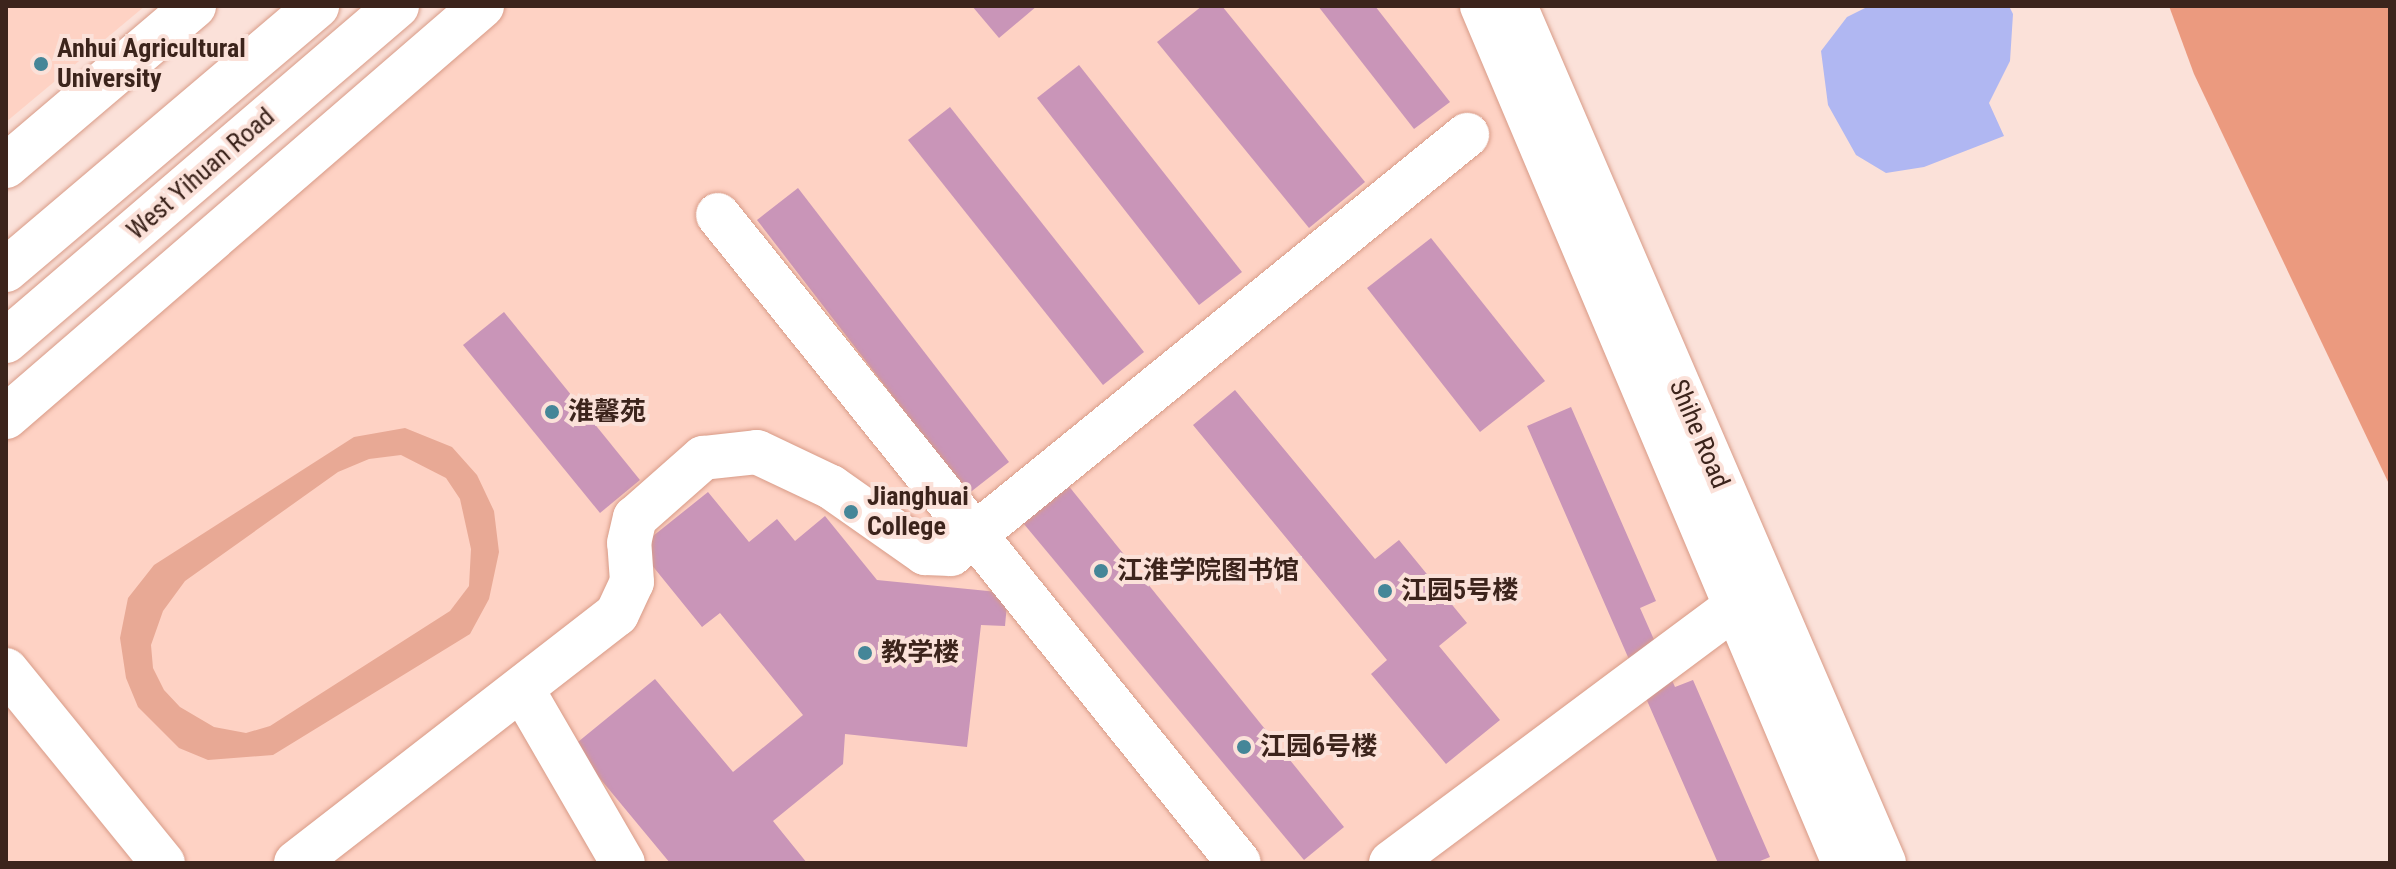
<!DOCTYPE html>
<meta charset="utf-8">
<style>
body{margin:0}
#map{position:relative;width:2396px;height:869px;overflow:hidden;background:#fbe1d9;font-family:"Roboto Condensed","Noto Sans SC",sans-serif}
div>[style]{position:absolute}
.built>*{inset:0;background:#fed2c4}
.green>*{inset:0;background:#e8a995}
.forest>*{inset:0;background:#eb9a7f}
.water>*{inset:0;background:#b0b7f2}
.building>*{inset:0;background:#c995b8}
.roads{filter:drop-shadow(0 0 2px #d89b87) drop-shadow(0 0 2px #d89b87)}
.minor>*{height:44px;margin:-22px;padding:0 22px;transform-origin:22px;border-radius:22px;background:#fff}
.major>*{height:44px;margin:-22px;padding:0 22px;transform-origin:22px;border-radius:22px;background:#fff}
.highway>*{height:44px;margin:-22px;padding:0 22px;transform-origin:22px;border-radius:22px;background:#fff}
.dots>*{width:22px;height:22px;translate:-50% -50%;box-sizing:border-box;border:4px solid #fbe1d9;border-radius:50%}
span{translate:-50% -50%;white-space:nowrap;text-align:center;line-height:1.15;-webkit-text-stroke:8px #fbe1d9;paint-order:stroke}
.poi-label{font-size:26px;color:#3c241c;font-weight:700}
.left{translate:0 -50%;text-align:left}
.street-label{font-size:26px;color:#3c241c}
.frame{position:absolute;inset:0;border:8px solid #3c241c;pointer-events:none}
</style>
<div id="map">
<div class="built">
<div style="clip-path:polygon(6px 6px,145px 6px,6px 122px)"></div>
<div style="clip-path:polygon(482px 6px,1482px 6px,1844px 863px,6px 863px,6px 417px)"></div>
</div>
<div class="green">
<div style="clip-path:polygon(evenodd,405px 428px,452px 447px,477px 475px,494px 511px,499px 552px,489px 599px,470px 634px,273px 755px,208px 760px,179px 748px,138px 707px,126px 678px,120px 638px,128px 598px,154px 565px,354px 437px,405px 428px,401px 455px,446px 478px,460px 499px,471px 549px,469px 586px,450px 611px,270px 726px,246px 733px,214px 727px,180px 707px,164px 690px,153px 668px,151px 645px,163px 611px,185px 581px,338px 472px,369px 459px,401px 455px)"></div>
</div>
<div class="forest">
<div style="clip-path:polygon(2169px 6px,2390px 6px,2390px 486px,2194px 74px)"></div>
</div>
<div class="water">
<div style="clip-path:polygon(1869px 6px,2009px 6px,2013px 14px,2010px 61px,1989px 103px,2004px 136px,1924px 167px,1886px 173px,1856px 155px,1828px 105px,1821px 51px,1847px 17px)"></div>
</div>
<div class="building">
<div style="clip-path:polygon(972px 6px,1037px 6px,999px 38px)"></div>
<div style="clip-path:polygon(1202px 6px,1222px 6px,1365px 182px,1309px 228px,1157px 42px)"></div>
<div style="clip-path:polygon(1318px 6px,1375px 6px,1450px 102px,1414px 129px)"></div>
<div style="clip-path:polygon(1079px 65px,1242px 272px,1199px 305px,1037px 98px)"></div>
<div style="clip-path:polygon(950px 107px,1144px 352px,1103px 385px,908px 140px)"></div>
<div style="clip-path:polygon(798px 188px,1009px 462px,968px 494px,757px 220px)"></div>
<div style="clip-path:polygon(1431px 238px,1545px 381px,1480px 432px,1367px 288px)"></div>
<div style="clip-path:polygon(504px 312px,640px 480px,600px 513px,463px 345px)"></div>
<div style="clip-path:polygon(1235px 390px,1375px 559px,1399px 540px,1467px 623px,1439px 646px,1500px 720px,1446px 764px,1371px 674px,1387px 660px,1193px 425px)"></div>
<div style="clip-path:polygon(1571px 407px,1656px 601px,1640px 608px,1675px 687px,1693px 680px,1770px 857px,1755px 863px,1718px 863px,1527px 426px)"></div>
<div style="clip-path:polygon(1059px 474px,1344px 827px,1304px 860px,1013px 511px)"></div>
<div style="clip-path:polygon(708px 492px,749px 542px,777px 519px,795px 541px,825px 516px,877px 580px,1008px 593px,1005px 626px,981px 625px,967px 747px,845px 734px,843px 764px,773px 821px,807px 863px,670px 863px,573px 746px,655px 679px,733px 772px,803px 715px,720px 613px,702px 627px,638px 548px)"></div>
</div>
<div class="roads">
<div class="minor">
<div style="left:718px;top:215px;width:831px;rotate:51.2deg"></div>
<div style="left:6px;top:670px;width:249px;rotate:50.9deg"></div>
<div style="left:522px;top:689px;width:201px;rotate:59.9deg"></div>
<div style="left:296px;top:863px;width:406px;rotate:-37.8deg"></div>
<div style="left:617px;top:614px;width:35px;rotate:-65deg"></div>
<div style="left:632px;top:582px;width:39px;rotate:-94deg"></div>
<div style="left:629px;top:543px;width:26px;rotate:-77deg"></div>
<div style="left:635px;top:518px;width:91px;rotate:-41.4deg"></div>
<div style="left:703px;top:458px;width:54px;rotate:-6.3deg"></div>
<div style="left:757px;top:452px;width:82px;rotate:25.3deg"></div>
<div style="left:831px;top:487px;width:115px;rotate:35.1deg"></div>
<div style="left:925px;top:553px;width:26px;rotate:2deg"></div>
<div style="left:951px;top:554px;width:665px;rotate:-39.08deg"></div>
<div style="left:1391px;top:863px;width:430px;rotate:-36.7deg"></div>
</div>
<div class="major">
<div style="left:1482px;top:6px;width:930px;rotate:67.1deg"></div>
<div style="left:1515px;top:6px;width:933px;rotate:66.7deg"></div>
<div style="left:6px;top:166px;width:247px;rotate:-40.4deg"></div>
<div style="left:6px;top:417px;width:629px;rotate:-40.81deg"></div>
</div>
<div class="highway">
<div style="left:6px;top:270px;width:408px;rotate:-40.3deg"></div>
<div style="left:6px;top:341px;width:515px;rotate:-40.59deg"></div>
</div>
</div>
<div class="dots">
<div style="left:41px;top:64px;background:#458698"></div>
<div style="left:552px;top:412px;background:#458698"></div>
<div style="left:851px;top:512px;background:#458698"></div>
<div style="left:1101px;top:571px;background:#458698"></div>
<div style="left:1385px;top:591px;background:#458698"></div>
<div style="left:865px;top:653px;background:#458698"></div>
<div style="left:1244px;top:747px;background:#458698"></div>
</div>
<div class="poi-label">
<span class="left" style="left:57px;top:64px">Anhui Agricultural<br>University</span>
<span class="left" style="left:568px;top:412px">淮馨苑</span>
<span class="left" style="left:867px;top:512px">Jianghuai<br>College</span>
<span class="left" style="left:1117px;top:571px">江淮学院图书馆</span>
<span class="left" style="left:1401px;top:591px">江园5号楼</span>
<span class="left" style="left:881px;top:653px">教学楼</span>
<span class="left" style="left:1260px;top:747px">江园6号楼</span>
</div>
<div class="street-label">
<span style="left:201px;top:174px;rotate:-41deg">West Yihuan Road</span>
<span style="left:1699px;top:434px;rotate:67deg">Shihe Road</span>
</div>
<div class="frame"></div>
</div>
